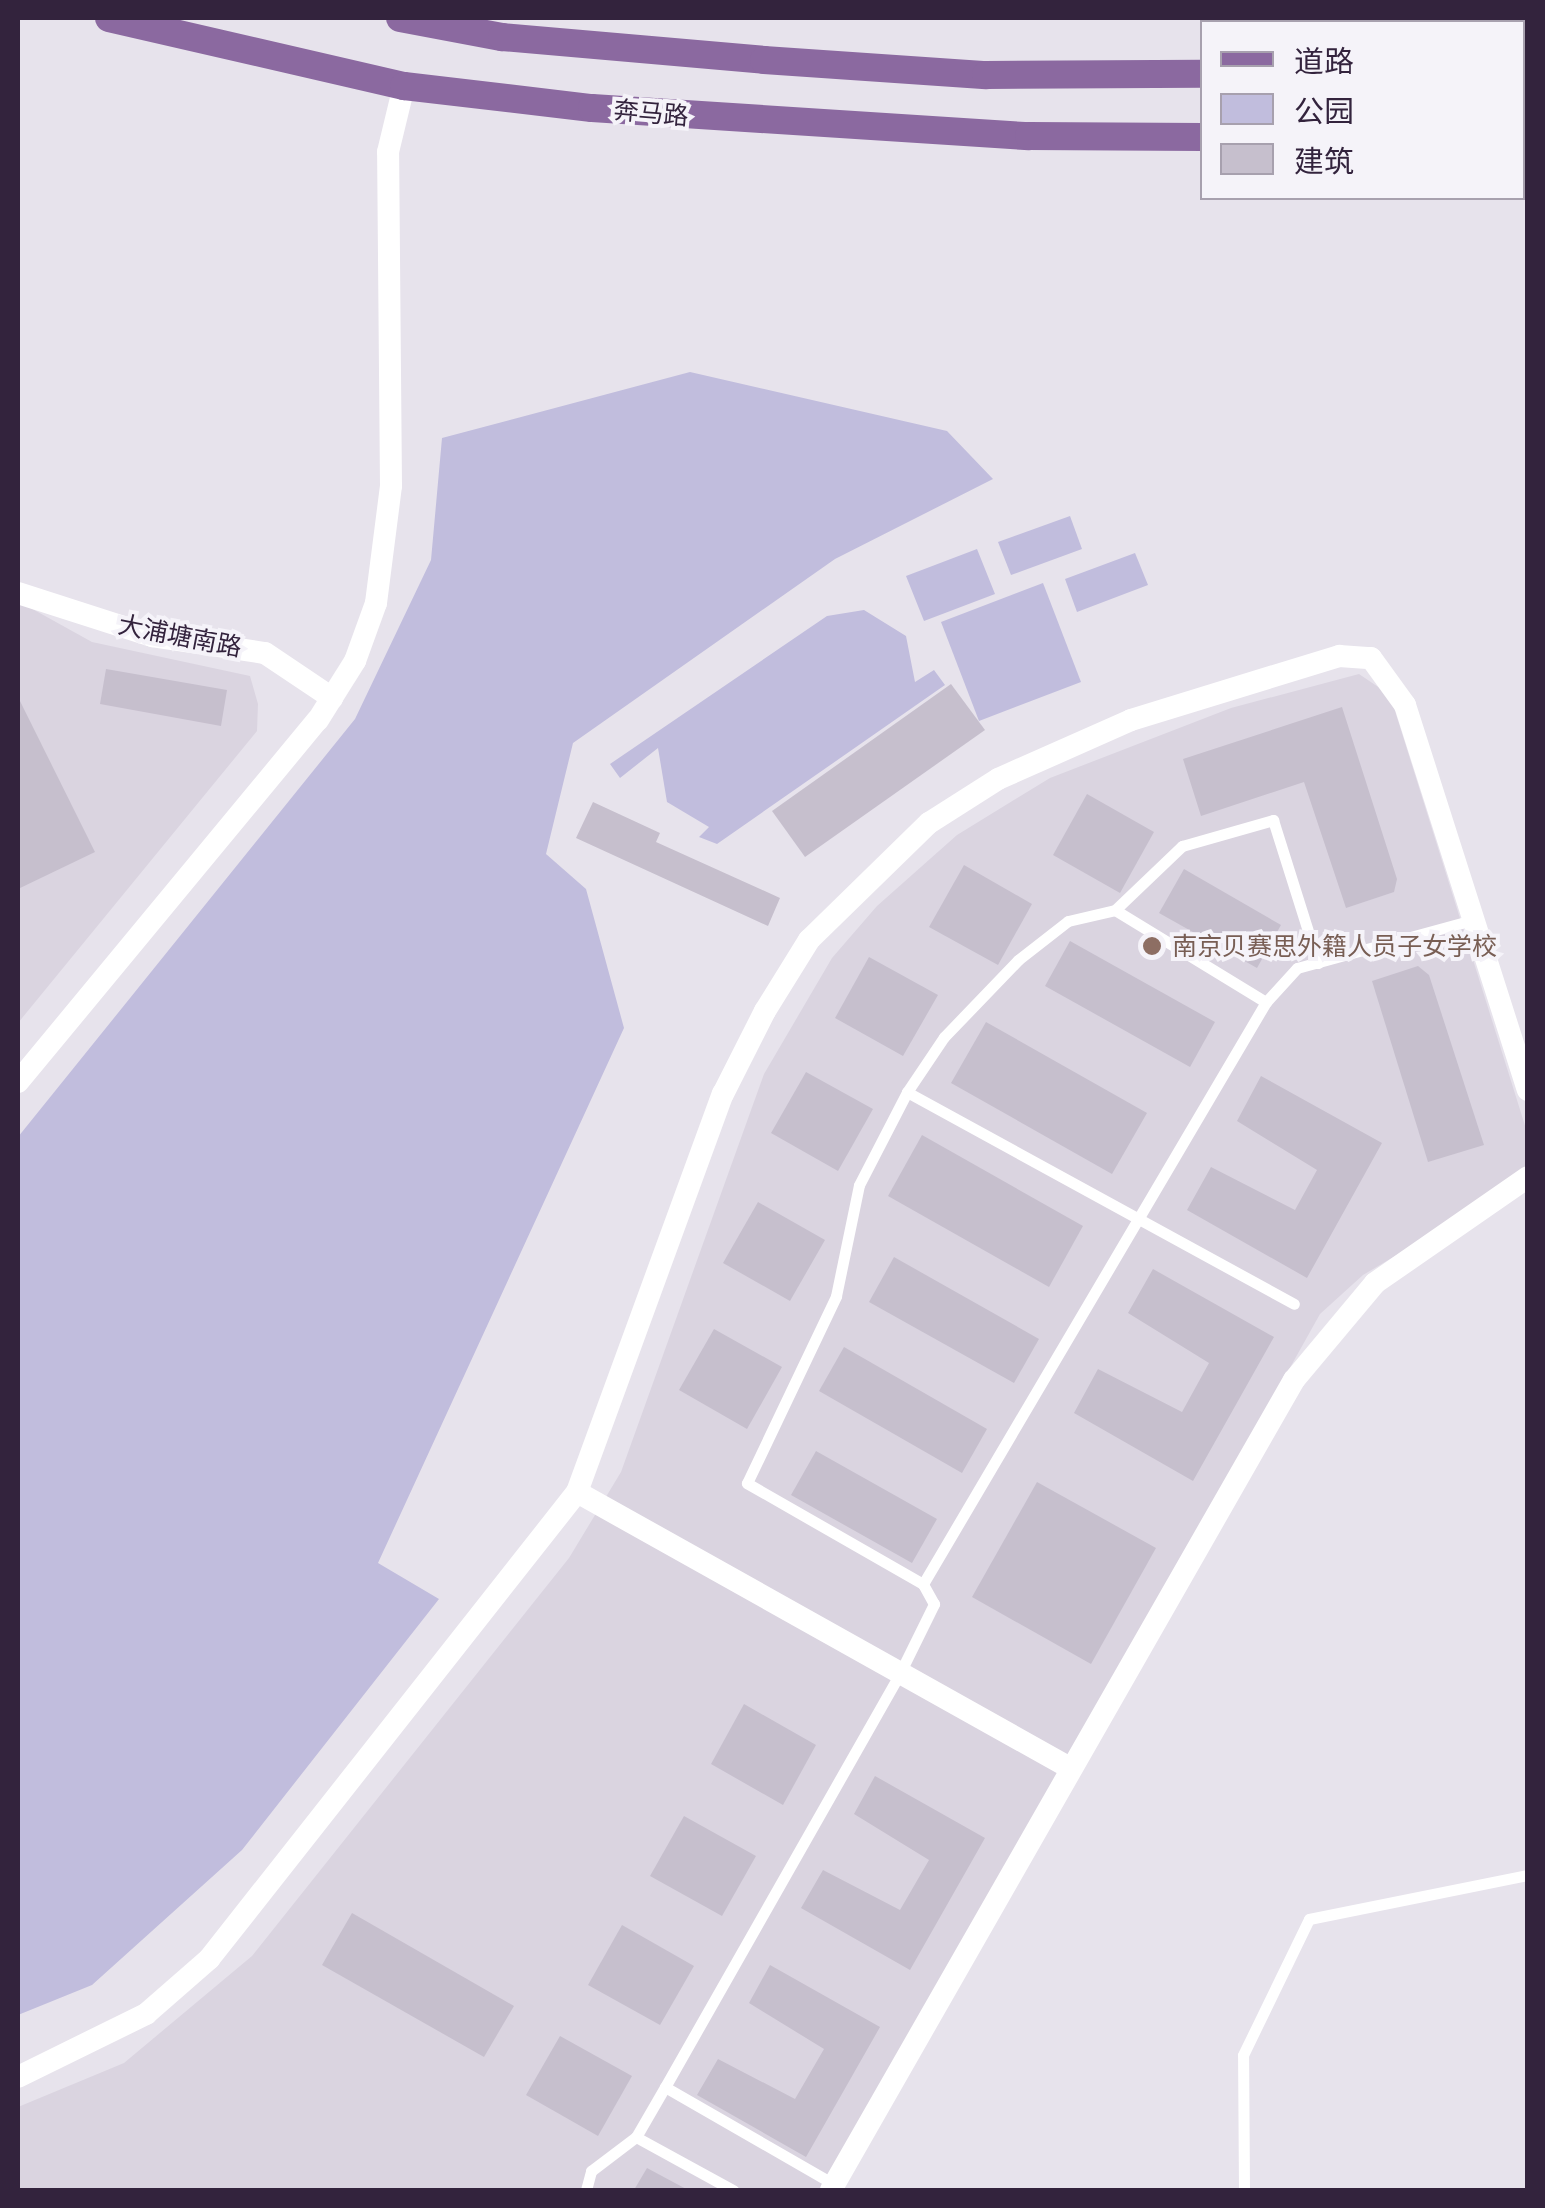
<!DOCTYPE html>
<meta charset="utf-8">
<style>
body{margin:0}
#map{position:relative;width:1545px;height:2208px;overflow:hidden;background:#e7e3ec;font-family:"PT Sans","Noto Sans SC",sans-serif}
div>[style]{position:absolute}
.built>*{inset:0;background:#dad4e0}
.green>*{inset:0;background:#c1bddd}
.building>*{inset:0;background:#c6bfcd}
.service>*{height:11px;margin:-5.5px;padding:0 5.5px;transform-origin:5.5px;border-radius:5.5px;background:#fff}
.minor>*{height:22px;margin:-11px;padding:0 11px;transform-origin:11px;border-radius:11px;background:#fff}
.primary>*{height:28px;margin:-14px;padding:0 14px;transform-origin:14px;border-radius:14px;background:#8b69a0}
.dots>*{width:28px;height:28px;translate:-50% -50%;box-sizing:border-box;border:5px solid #f5f3f9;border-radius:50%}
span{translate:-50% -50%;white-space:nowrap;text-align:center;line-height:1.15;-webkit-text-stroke:8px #f5f3f9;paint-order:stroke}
.street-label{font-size:25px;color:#33233d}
.education-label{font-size:25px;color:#785e54}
.left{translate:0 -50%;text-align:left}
.frame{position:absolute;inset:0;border:20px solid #33233d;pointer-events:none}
.legend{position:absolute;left:1200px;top:20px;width:325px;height:180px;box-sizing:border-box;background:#f5f3f9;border:2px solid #a7a0ae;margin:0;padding:12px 18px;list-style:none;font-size:30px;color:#33233d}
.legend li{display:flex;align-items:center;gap:20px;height:50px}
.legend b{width:50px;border:2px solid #a7a0ae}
</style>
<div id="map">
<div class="built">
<div style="clip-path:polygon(18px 601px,92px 642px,250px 676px,258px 704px,257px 731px,18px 1023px)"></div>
<div style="clip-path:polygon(1359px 674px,1390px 695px,1527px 1132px,1527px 1168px,1510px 1188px,1363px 1275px,1320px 1314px,831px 2190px,18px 2190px,18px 2107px,124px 2063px,252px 1956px,569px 1558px,621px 1472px,764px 1074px,832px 958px,877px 906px,957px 835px,1050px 778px,1231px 708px)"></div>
</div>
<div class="green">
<div style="clip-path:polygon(690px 372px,947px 431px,993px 479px,835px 559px,573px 743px,546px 854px,586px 889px,624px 1028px,378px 1563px,439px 1599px,242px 1850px,92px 1985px,18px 2015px,18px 1137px,355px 719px,431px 560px,442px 438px)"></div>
<div style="clip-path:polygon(1070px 516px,1082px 549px,1011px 575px,998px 542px)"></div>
<div style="clip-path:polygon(977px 549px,995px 594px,924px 621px,906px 576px)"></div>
<div style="clip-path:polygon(1135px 553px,1148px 585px,1077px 612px,1065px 579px)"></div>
<div style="clip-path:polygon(1043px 583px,1081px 682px,979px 721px,941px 622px)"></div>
<div style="clip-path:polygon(864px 610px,906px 636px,915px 682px,934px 670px,945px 685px,717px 844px,699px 837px,709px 827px,667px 802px,658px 748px,620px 778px,610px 764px,827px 616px)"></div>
</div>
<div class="building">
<div style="clip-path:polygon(106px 669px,227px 690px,221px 726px,100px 704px)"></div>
<div style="clip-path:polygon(951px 684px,985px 730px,805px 857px,772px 811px)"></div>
<div style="clip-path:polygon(18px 697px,95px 852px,18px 889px)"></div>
<div style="clip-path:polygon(1342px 707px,1397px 879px,1394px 892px,1346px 908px,1304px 782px,1201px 816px,1183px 759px)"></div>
<div style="clip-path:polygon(1087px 794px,1154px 832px,1120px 893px,1053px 855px)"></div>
<div style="clip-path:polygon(593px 802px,660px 833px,656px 842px,780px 898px,768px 926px,576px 838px)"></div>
<div style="clip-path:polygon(964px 865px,1032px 904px,998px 965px,929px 927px)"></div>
<div style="clip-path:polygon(1184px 869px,1281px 925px,1257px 968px,1159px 913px)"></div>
<div style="clip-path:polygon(1070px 941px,1215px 1022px,1190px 1067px,1045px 986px)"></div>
<div style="clip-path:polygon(869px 957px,938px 995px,903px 1056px,835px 1018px)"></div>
<div style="clip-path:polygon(1418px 966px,1429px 975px,1484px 1145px,1428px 1162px,1372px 981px)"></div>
<div style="clip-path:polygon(986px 1022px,1147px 1113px,1112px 1174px,951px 1083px)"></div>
<div style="clip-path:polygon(806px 1072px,873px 1109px,838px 1171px,771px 1133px)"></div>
<div style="clip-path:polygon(1261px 1076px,1382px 1143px,1307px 1278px,1187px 1210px,1211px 1167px,1295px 1210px,1317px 1170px,1237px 1121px)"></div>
<div style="clip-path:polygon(922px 1135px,1083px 1226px,1049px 1287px,888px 1196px)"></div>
<div style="clip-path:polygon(758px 1202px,825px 1240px,790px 1301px,723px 1263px)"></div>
<div style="clip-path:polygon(894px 1257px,1039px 1339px,1014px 1383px,869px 1302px)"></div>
<div style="clip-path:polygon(1153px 1269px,1274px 1337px,1193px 1481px,1074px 1413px,1098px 1369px,1182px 1412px,1209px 1363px,1128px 1313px)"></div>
<div style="clip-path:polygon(714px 1329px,782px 1367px,747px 1429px,679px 1390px)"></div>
<div style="clip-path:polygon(844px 1347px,987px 1429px,962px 1473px,819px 1391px)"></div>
<div style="clip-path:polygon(816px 1451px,937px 1519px,912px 1563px,791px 1495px)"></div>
<div style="clip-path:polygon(1037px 1482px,1156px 1548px,1091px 1664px,972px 1597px)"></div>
<div style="clip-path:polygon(744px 1704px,816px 1745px,783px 1805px,711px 1764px)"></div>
<div style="clip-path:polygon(875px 1776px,985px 1838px,910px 1970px,801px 1908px,823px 1870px,900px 1910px,929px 1860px,854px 1814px)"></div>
<div style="clip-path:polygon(684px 1816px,756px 1856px,722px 1916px,650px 1876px)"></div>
<div style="clip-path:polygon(352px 1913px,514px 2006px,484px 2057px,322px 1965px)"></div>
<div style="clip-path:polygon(622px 1925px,694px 1966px,660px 2025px,588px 1985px)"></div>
<div style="clip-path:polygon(770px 1965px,880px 2027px,806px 2157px,697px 2095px,718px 2059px,795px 2099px,824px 2049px,749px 2003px)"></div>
<div style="clip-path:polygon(560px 2036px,632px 2076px,598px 2136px,526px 2095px)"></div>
<div style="clip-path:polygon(647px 2168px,688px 2190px,634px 2190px)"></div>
</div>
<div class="service">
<div style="left:1115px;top:910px;width:177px;rotate:31.4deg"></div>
<div style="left:907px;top:1092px;width:441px;rotate:28.7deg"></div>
<div style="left:923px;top:1584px;width:203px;rotate:-150.2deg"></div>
<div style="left:747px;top:1483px;width:207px;rotate:-64.5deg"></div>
<div style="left:836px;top:1296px;width:113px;rotate:-78.3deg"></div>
<div style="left:859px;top:1185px;width:105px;rotate:-62.7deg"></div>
<div style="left:907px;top:1092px;width:66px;rotate:-56.1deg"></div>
<div style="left:944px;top:1037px;width:107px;rotate:-46.1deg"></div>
<div style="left:1018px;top:960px;width:63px;rotate:-38deg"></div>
<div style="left:1068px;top:921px;width:48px;rotate:-13.2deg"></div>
<div style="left:1115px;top:910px;width:93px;rotate:-43.7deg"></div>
<div style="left:1182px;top:846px;width:95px;rotate:-15.9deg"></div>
<div style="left:1273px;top:820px;width:150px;rotate:72.5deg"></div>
<div style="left:665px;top:2087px;width:195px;rotate:29.9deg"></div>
<div style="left:636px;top:2137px;width:111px;rotate:28.7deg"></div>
<div style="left:586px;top:2190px;width:20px;rotate:-75deg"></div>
<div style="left:591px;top:2171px;width:56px;rotate:-37.1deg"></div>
<div style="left:636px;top:2137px;width:58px;rotate:-59.9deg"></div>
<div style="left:665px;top:2087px;width:478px;rotate:-60.4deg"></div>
<div style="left:901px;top:1671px;width:75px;rotate:-63.8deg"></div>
<div style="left:934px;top:1604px;width:23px;rotate:-119deg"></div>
<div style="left:923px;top:1584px;width:676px;rotate:-59.49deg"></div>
<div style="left:1266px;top:1002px;width:46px;rotate:-47.6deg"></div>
<div style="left:1297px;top:968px;width:182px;rotate:-15.3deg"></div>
<div style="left:1244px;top:2190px;width:135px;rotate:-90.4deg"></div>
<div style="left:1243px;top:2055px;width:151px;rotate:-64.1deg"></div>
<div style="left:1309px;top:1919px;width:223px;rotate:-11.4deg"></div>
</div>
<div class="minor">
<div style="left:18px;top:593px;width:141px;rotate:17.8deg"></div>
<div style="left:152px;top:636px;width:114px;rotate:8.6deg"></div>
<div style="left:265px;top:653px;width:81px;rotate:33.9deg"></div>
<div style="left:18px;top:1082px;width:470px;rotate:-50.4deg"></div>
<div style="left:318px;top:720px;width:70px;rotate:-57.9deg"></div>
<div style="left:355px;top:661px;width:62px;rotate:-70.1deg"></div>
<div style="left:376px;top:603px;width:118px;rotate:-82.7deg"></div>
<div style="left:391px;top:486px;width:334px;rotate:-90.5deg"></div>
<div style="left:388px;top:152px;width:68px;rotate:-76.4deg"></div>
<div style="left:577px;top:1492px;width:565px;rotate:29.24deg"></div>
<div style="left:18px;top:2077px;width:143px;rotate:-26.2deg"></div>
<div style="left:146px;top:2014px;width:84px;rotate:-41.1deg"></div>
<div style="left:209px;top:1959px;width:595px;rotate:-51.76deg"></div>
<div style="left:577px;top:1492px;width:424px;rotate:-69.9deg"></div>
<div style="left:723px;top:1094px;width:93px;rotate:-63.2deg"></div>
<div style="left:765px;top:1011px;width:84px;rotate:-58.2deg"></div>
<div style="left:809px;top:940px;width:168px;rotate:-44.3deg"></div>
<div style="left:929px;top:823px;width:82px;rotate:-32.5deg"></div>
<div style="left:998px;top:779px;width:145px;rotate:-23.9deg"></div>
<div style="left:1131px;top:720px;width:218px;rotate:-17.1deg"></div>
<div style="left:1339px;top:656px;width:32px;rotate:4deg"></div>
<div style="left:1371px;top:658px;width:58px;rotate:54.1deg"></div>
<div style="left:1405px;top:705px;width:404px;rotate:72.3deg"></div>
<div style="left:831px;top:2190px;width:933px;rotate:-60.25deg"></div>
<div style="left:1294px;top:1380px;width:126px;rotate:-50.1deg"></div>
<div style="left:1375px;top:1283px;width:186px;rotate:-34.7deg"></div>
</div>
<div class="primary">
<div style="left:109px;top:18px;width:303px;rotate:13deg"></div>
<div style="left:404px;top:86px;width:189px;rotate:6.7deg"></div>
<div style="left:592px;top:108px;width:438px;rotate:3.7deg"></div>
<div style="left:1029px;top:136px;width:173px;rotate:0.3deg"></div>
<div style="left:400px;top:18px;width:104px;rotate:10.6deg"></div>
<div style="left:502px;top:37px;width:263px;rotate:5deg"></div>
<div style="left:764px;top:60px;width:223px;rotate:3.9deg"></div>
<div style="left:986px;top:75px;width:216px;rotate:-0.3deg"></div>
<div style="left:1522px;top:75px;width:6px"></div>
<div style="left:1522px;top:136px;width:6px"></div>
</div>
<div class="dots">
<div style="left:1152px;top:946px;background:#8d6e63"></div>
</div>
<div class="street-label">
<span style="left:651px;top:113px;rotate:5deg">奔马路</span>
<span style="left:180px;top:636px;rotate:11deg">大浦塘南路</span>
</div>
<div class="education-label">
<span class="left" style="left:1172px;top:946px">南京贝赛思外籍人员子女学校</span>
</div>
<div class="frame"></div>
<ul class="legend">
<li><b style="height:12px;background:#8b69a0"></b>道路</li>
<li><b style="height:28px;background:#c1bddd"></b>公园</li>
<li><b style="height:28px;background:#c6bfcd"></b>建筑</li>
</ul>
</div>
